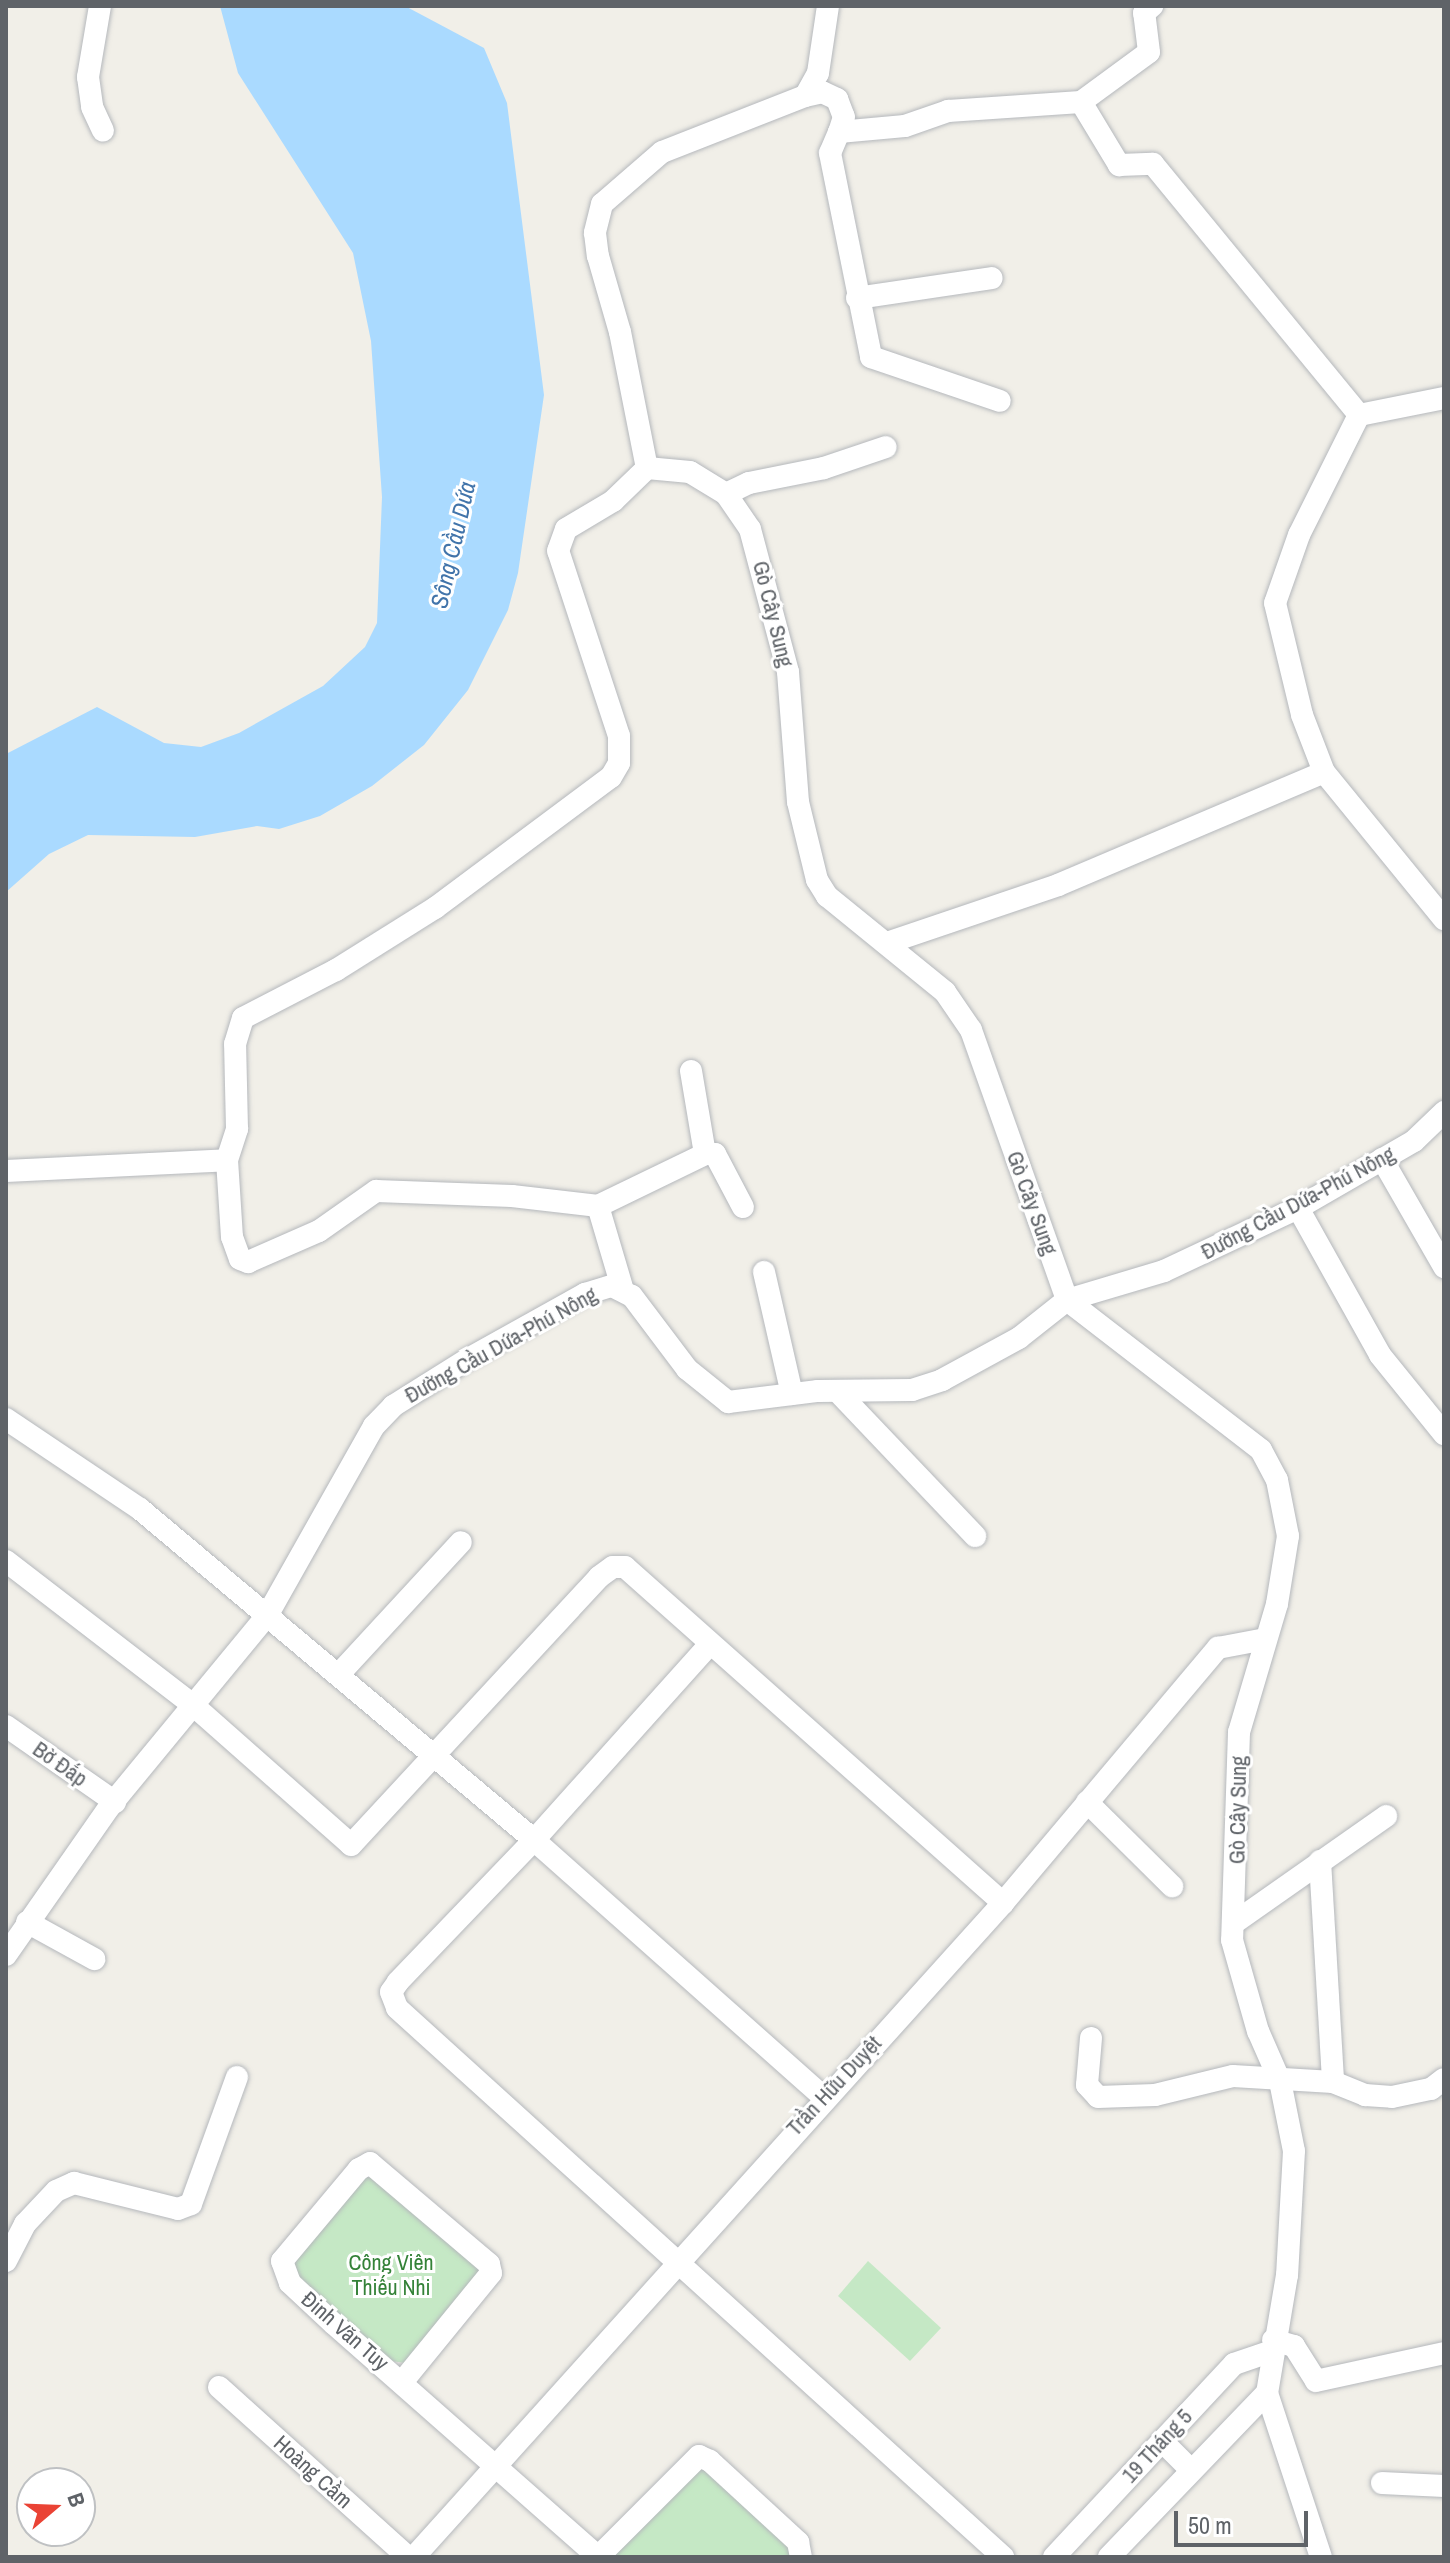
<!DOCTYPE html>
<meta charset="utf-8">
<style>
body{margin:0}
#map{position:relative;width:1450px;height:2563px;overflow:hidden;background:#f1efe8;font-family:"Archivo Narrow",sans-serif}
div>[style]{position:absolute}
.green>*{inset:0;background:#c5e8c5}
.water>*{inset:0;background:#aadaff}
.roads{filter:drop-shadow(0 0 2px #b5b8bc) drop-shadow(0 0 2px #b5b8bc)}
.minor>*{height:22px;margin:-11px;padding:0 11px;transform-origin:11px;border-radius:11px;background:#fff}
span{translate:-50% -50%;white-space:nowrap;text-align:center;line-height:1.15;-webkit-text-stroke:6px #fff;paint-order:stroke}
.street-label{font-size:22px;color:#5f6368}
.park-label{font-size:22px;color:#348238}
.water-label{font-size:24px;color:#4174aa;font-style:italic}
.frame{position:absolute;inset:0;border:8px solid #5f6368;pointer-events:none}
.north{position:absolute;left:16px;top:2467px;width:80px;height:80px;box-sizing:border-box;background:#fff;border:2px solid #bfc1c3;border-radius:50%;rotate:71deg;font-size:22px;font-weight:700;line-height:32px;text-align:center;color:#5f6368}
.north::after{content:'';display:block;margin:auto;width:28px;height:36px;background:#ea4335;clip-path:polygon(50% 0,100% 100%,50% 72%,0 100%)}
.scale{position:absolute;left:1174px;top:2511px;width:134px;height:36px;box-sizing:border-box;border:4px solid #5f6368;border-top:0;padding-left:10px;font-size:24px;line-height:28px;white-space:nowrap;color:#5f6368;-webkit-text-stroke:6px #fff;paint-order:stroke}
</style>
<div id="map">
<div class="green">
<div style="clip-path:polygon(367px 2172px,482px 2268px,406px 2363px,391px 2361px,295px 2276px,292px 2258px)"></div>
<div style="clip-path:polygon(868px 2261px,941px 2328px,910px 2361px,838px 2296px)"></div>
<div style="clip-path:polygon(703px 2466px,793px 2547px,790px 2557px,609px 2557px)"></div>
</div>
<div class="water">
<div style="clip-path:polygon(220px 6px,405px 6px,484px 48px,507px 103px,544px 395px,518px 573px,508px 610px,468px 690px,424px 745px,372px 786px,320px 816px,279px 829px,257px 826px,195px 837px,88px 835px,49px 854px,6px 892px,6px 754px,97px 707px,164px 743px,201px 747px,239px 733px,323px 686px,365px 647px,377px 623px,382px 497px,371px 341px,353px 253px,238px 73px)"></div>
</div>
<div class="roads">
<div class="minor">
<div style="left:100px;top:6px;width:72px;rotate:99.6deg"></div>
<div style="left:88px;top:77px;width:30px;rotate:82deg"></div>
<div style="left:92px;top:107px;width:26px;rotate:65deg"></div>
<div style="left:828px;top:6px;width:68px;rotate:98.5deg"></div>
<div style="left:818px;top:73px;width:26px;rotate:119deg"></div>
<div style="left:805px;top:96px;width:154px;rotate:158.6deg"></div>
<div style="left:662px;top:152px;width:79px;rotate:139.1deg"></div>
<div style="left:602px;top:204px;width:30px;rotate:104deg"></div>
<div style="left:595px;top:233px;width:23px;rotate:83deg"></div>
<div style="left:598px;top:256px;width:79px;rotate:73.9deg"></div>
<div style="left:620px;top:332px;width:139px;rotate:78.8deg"></div>
<div style="left:647px;top:468px;width:43px;rotate:5.3deg"></div>
<div style="left:690px;top:472px;width:42px;rotate:31.4deg"></div>
<div style="left:726px;top:494px;width:42px;rotate:55.6deg"></div>
<div style="left:750px;top:529px;width:148px;rotate:75.1deg"></div>
<div style="left:788px;top:672px;width:130px;rotate:85.6deg"></div>
<div style="left:798px;top:802px;width:80px;rotate:76.3deg"></div>
<div style="left:817px;top:880px;width:19px;rotate:58deg"></div>
<div style="left:827px;top:896px;width:152px;rotate:39.1deg"></div>
<div style="left:945px;top:992px;width:46px;rotate:55.6deg"></div>
<div style="left:971px;top:1030px;width:287px;rotate:70.4deg"></div>
<div style="left:1067px;top:1300px;width:245px;rotate:37.7deg"></div>
<div style="left:1261px;top:1450px;width:34px;rotate:62deg"></div>
<div style="left:1277px;top:1480px;width:57px;rotate:78.9deg"></div>
<div style="left:1288px;top:1536px;width:69px;rotate:99.2deg"></div>
<div style="left:1277px;top:1604px;width:134px;rotate:106.5deg"></div>
<div style="left:1239px;top:1732px;width:208px;rotate:91.9deg"></div>
<div style="left:1232px;top:1940px;width:95px;rotate:74.1deg"></div>
<div style="left:1258px;top:2031px;width:55px;rotate:66.3deg"></div>
<div style="left:1280px;top:2081px;width:71px;rotate:78.7deg"></div>
<div style="left:1294px;top:2151px;width:124px;rotate:93.2deg"></div>
<div style="left:1287px;top:2275px;width:120px;rotate:99.6deg"></div>
<div style="left:1267px;top:2393px;width:173px;rotate:71.8deg"></div>
<div style="left:805px;top:96px;width:17px;rotate:-13deg"></div>
<div style="left:822px;top:92px;width:17px;rotate:25deg"></div>
<div style="left:837px;top:99px;width:19px;rotate:69deg"></div>
<div style="left:844px;top:117px;width:16px;rotate:108deg"></div>
<div style="left:839px;top:132px;width:66px;rotate:-5.2deg"></div>
<div style="left:905px;top:126px;width:46px;rotate:-19.2deg"></div>
<div style="left:948px;top:111px;width:133px;rotate:-3.9deg"></div>
<div style="left:1081px;top:102px;width:74px;rotate:58.9deg"></div>
<div style="left:1119px;top:165px;width:34px;rotate:-2deg"></div>
<div style="left:1153px;top:164px;width:325px;rotate:50.6deg"></div>
<div style="left:1081px;top:102px;width:84px;rotate:-36.3deg"></div>
<div style="left:1149px;top:52px;width:39px;rotate:-97deg"></div>
<div style="left:1144px;top:13px;width:11px;rotate:-41deg"></div>
<div style="left:839px;top:132px;width:23px;rotate:113deg"></div>
<div style="left:830px;top:153px;width:208px;rotate:78.6deg"></div>
<div style="left:871px;top:357px;width:136px;rotate:18.8deg"></div>
<div style="left:857px;top:298px;width:136px;rotate:-8.4deg"></div>
<div style="left:1444px;top:398px;width:87px;rotate:168.7deg"></div>
<div style="left:1359px;top:415px;width:134px;rotate:116.6deg"></div>
<div style="left:1299px;top:535px;width:72px;rotate:109.4deg"></div>
<div style="left:1275px;top:603px;width:115px;rotate:76.4deg"></div>
<div style="left:1302px;top:715px;width:61px;rotate:68.9deg"></div>
<div style="left:1324px;top:772px;width:190px;rotate:50.8deg"></div>
<div style="left:726px;top:494px;width:25px;rotate:-26deg"></div>
<div style="left:749px;top:483px;width:76px;rotate:-11.3deg"></div>
<div style="left:824px;top:468px;width:65px;rotate:-18.7deg"></div>
<div style="left:890px;top:942px;width:177px;rotate:-18.7deg"></div>
<div style="left:1058px;top:885px;width:289px;rotate:-23deg"></div>
<div style="left:691px;top:1071px;width:84px;rotate:80.4deg"></div>
<div style="left:705px;top:1154px;width:10px"></div>
<div style="left:715px;top:1154px;width:60px;rotate:62.2deg"></div>
<div style="left:1382px;top:1159px;width:125px;rotate:60.1deg"></div>
<div style="left:227px;top:1160px;width:77px;rotate:86.3deg"></div>
<div style="left:232px;top:1237px;width:23px;rotate:70deg"></div>
<div style="left:240px;top:1259px;width:9px;rotate:21deg"></div>
<div style="left:248px;top:1262px;width:77px;rotate:-23.6deg"></div>
<div style="left:319px;top:1231px;width:70px;rotate:-35.1deg"></div>
<div style="left:376px;top:1191px;width:136px;rotate:2.1deg"></div>
<div style="left:512px;top:1196px;width:87px;rotate:6.6deg"></div>
<div style="left:598px;top:1206px;width:84px;rotate:73.5deg"></div>
<div style="left:6px;top:1171px;width:221px;rotate:-2.8deg"></div>
<div style="left:227px;top:1160px;width:33px;rotate:-72deg"></div>
<div style="left:237px;top:1129px;width:85px;rotate:-91.3deg"></div>
<div style="left:235px;top:1044px;width:27px;rotate:-73deg"></div>
<div style="left:243px;top:1018px;width:105px;rotate:-27.3deg"></div>
<div style="left:336px;top:970px;width:117px;rotate:-32.1deg"></div>
<div style="left:435px;top:908px;width:219px;rotate:-36.7deg"></div>
<div style="left:611px;top:777px;width:16px;rotate:-60deg"></div>
<div style="left:619px;top:763px;width:27px;rotate:-90deg"></div>
<div style="left:619px;top:736px;width:195px;rotate:-108.2deg"></div>
<div style="left:558px;top:551px;width:23px;rotate:-70deg"></div>
<div style="left:566px;top:529px;width:55px;rotate:-30.8deg"></div>
<div style="left:613px;top:501px;width:47px;rotate:-44.1deg"></div>
<div style="left:598px;top:1206px;width:119px;rotate:-25.9deg"></div>
<div style="left:1298px;top:1208px;width:168px;rotate:60.8deg"></div>
<div style="left:1380px;top:1355px;width:102px;rotate:51deg"></div>
<div style="left:764px;top:1272px;width:125px;rotate:77.1deg"></div>
<div style="left:838px;top:1392px;width:199px;rotate:46.4deg"></div>
<div style="left:6px;top:1419px;width:161px;rotate:33.9deg"></div>
<div style="left:140px;top:1509px;width:515px;rotate:40.03deg"></div>
<div style="left:534px;top:1840px;width:197px;rotate:133.8deg"></div>
<div style="left:398px;top:1982px;width:12px;rotate:125deg"></div>
<div style="left:391px;top:1992px;width:17px;rotate:69deg"></div>
<div style="left:397px;top:2008px;width:818px;rotate:42.17deg"></div>
<div style="left:6px;top:1561px;width:236px;rotate:37.6deg"></div>
<div style="left:193px;top:1705px;width:211px;rotate:41.5deg"></div>
<div style="left:351px;top:1845px;width:365px;rotate:-47.2deg"></div>
<div style="left:599px;top:1577px;width:17px;rotate:-36deg"></div>
<div style="left:613px;top:1567px;width:12px"></div>
<div style="left:625px;top:1567px;width:506px;rotate:41.63deg"></div>
<div style="left:710px;top:1644px;width:263px;rotate:131.9deg"></div>
<div style="left:534px;top:1840px;width:387px;rotate:41.6deg"></div>
<div style="left:340px;top:1673px;width:178px;rotate:-47.3deg"></div>
<div style="left:6px;top:1726px;width:133px;rotate:34.9deg"></div>
<div style="left:1087px;top:1802px;width:120px;rotate:44.7deg"></div>
<div style="left:1320px;top:1861px;width:221px;rotate:86.6deg"></div>
<div style="left:27px;top:1922px;width:77px;rotate:28.9deg"></div>
<div style="left:1234px;top:1923px;width:186px;rotate:-35.1deg"></div>
<div style="left:6px;top:1955px;width:182px;rotate:-55.1deg"></div>
<div style="left:110px;top:1806px;width:249px;rotate:-50.5deg"></div>
<div style="left:268px;top:1614px;width:216px;rotate:-60.6deg"></div>
<div style="left:374px;top:1426px;width:28px;rotate:-46deg"></div>
<div style="left:393px;top:1406px;width:89px;rotate:-32.1deg"></div>
<div style="left:468px;top:1359px;width:134px;rotate:-29.1deg"></div>
<div style="left:585px;top:1294px;width:28px;rotate:-17deg"></div>
<div style="left:612px;top:1286px;width:22px;rotate:27deg"></div>
<div style="left:632px;top:1296px;width:91px;rotate:53deg"></div>
<div style="left:687px;top:1369px;width:53px;rotate:38.8deg"></div>
<div style="left:728px;top:1402px;width:91px;rotate:-7deg"></div>
<div style="left:818px;top:1391px;width:94px;rotate:-0.6deg"></div>
<div style="left:912px;top:1390px;width:32px;rotate:-18deg"></div>
<div style="left:942px;top:1380px;width:88px;rotate:-28.6deg"></div>
<div style="left:1019px;top:1338px;width:61px;rotate:-38.4deg"></div>
<div style="left:1067px;top:1300px;width:101px;rotate:-16.6deg"></div>
<div style="left:1164px;top:1271px;width:148px;rotate:-25.2deg"></div>
<div style="left:1298px;top:1208px;width:134px;rotate:-30deg"></div>
<div style="left:1414px;top:1141px;width:42px;rotate:-44deg"></div>
<div style="left:1091px;top:2038px;width:47px;rotate:94.9deg"></div>
<div style="left:1087px;top:2085px;width:16px;rotate:47deg"></div>
<div style="left:1098px;top:2097px;width:57px;rotate:-2deg"></div>
<div style="left:1155px;top:2095px;width:80px;rotate:-13.7deg"></div>
<div style="left:1233px;top:2076px;width:100px;rotate:3.4deg"></div>
<div style="left:1333px;top:2082px;width:35px;rotate:22deg"></div>
<div style="left:1365px;top:2095px;width:27px;rotate:4deg"></div>
<div style="left:1392px;top:2097px;width:40px;rotate:-12deg"></div>
<div style="left:1431px;top:2089px;width:16px;rotate:-38deg"></div>
<div style="left:6px;top:2261px;width:42px;rotate:-62.8deg"></div>
<div style="left:25px;top:2224px;width:45px;rotate:-46.8deg"></div>
<div style="left:56px;top:2191px;width:20px;rotate:-24deg"></div>
<div style="left:74px;top:2183px;width:107px;rotate:14deg"></div>
<div style="left:178px;top:2209px;width:14px;rotate:-21deg"></div>
<div style="left:191px;top:2204px;width:135px;rotate:-70.1deg"></div>
<div style="left:1273px;top:2340px;width:22px;rotate:16deg"></div>
<div style="left:1294px;top:2346px;width:41px;rotate:57.8deg"></div>
<div style="left:1316px;top:2381px;width:131px;rotate:-12.3deg"></div>
<div style="left:403px;top:2381px;width:139px;rotate:-50.8deg"></div>
<div style="left:491px;top:2273px;width:9px;rotate:-103deg"></div>
<div style="left:489px;top:2264px;width:156px;rotate:-139.7deg"></div>
<div style="left:370px;top:2163px;width:13px;rotate:151deg"></div>
<div style="left:359px;top:2169px;width:120px;rotate:129.9deg"></div>
<div style="left:282px;top:2261px;width:23px;rotate:70deg"></div>
<div style="left:290px;top:2283px;width:60px;rotate:43deg"></div>
<div style="left:334px;top:2324px;width:352px;rotate:41.4deg"></div>
<div style="left:598px;top:2557px;width:143px;rotate:-45deg"></div>
<div style="left:699px;top:2456px;width:12px;rotate:24deg"></div>
<div style="left:710px;top:2461px;width:120px;rotate:42.6deg"></div>
<div style="left:798px;top:2542px;width:15px;rotate:79deg"></div>
<div style="left:219px;top:2387px;width:254px;rotate:42deg"></div>
<div style="left:1162px;top:2441px;width:41px;rotate:45deg"></div>
<div style="left:1382px;top:2483px;width:62px;rotate:2.8deg"></div>
<div style="left:414px;top:2557px;width:880px;rotate:-47.99deg"></div>
<div style="left:1003px;top:1903px;width:334px;rotate:-49.9deg"></div>
<div style="left:1218px;top:1648px;width:48px;rotate:-10.8deg"></div>
<div style="left:1054px;top:2557px;width:264px;rotate:-47deg"></div>
<div style="left:1234px;top:2364px;width:39px;rotate:-19deg"></div>
<div style="left:1109px;top:2557px;width:228px;rotate:-46.1deg"></div>
</div>
</div>
<div class="street-label">
<span style="left:773px;top:614px;rotate:76deg">Gò Cây Sung</span>
<span style="left:1032px;top:1203px;rotate:70deg">Gò Cây Sung</span>
<span style="left:1298px;top:1203px;rotate:-28deg">Đường Cầu Dứa-Phú Nông</span>
<span style="left:501px;top:1345px;rotate:-29deg">Đường Cầu Dứa-Phú Nông</span>
<span style="left:60px;top:1764px;rotate:35deg">Bờ Đắp</span>
<span style="left:1238px;top:1810px;rotate:-89deg">Gò Cây Sung</span>
<span style="left:834px;top:2086px;rotate:-47deg">Trần Hữu Duyệt</span>
<span style="left:345px;top:2331px;rotate:41deg">Đinh Văn Tuy</span>
<span style="left:1157px;top:2446px;rotate:-47deg">19 Tháng 5</span>
<span style="left:313px;top:2472px;rotate:42deg">Hoàng Cầm</span>
</div>
<div class="park-label">
<span style="left:391px;top:2275px">Công Viên<br>Thiếu Nhi</span>
</div>
<div class="water-label">
<span style="left:453px;top:545px;rotate:-77deg">Sông Cầu Dứa</span>
</div>
<div class="frame"></div>
<div class="north">B</div>
<div class="scale">50 m</div>
</div>
